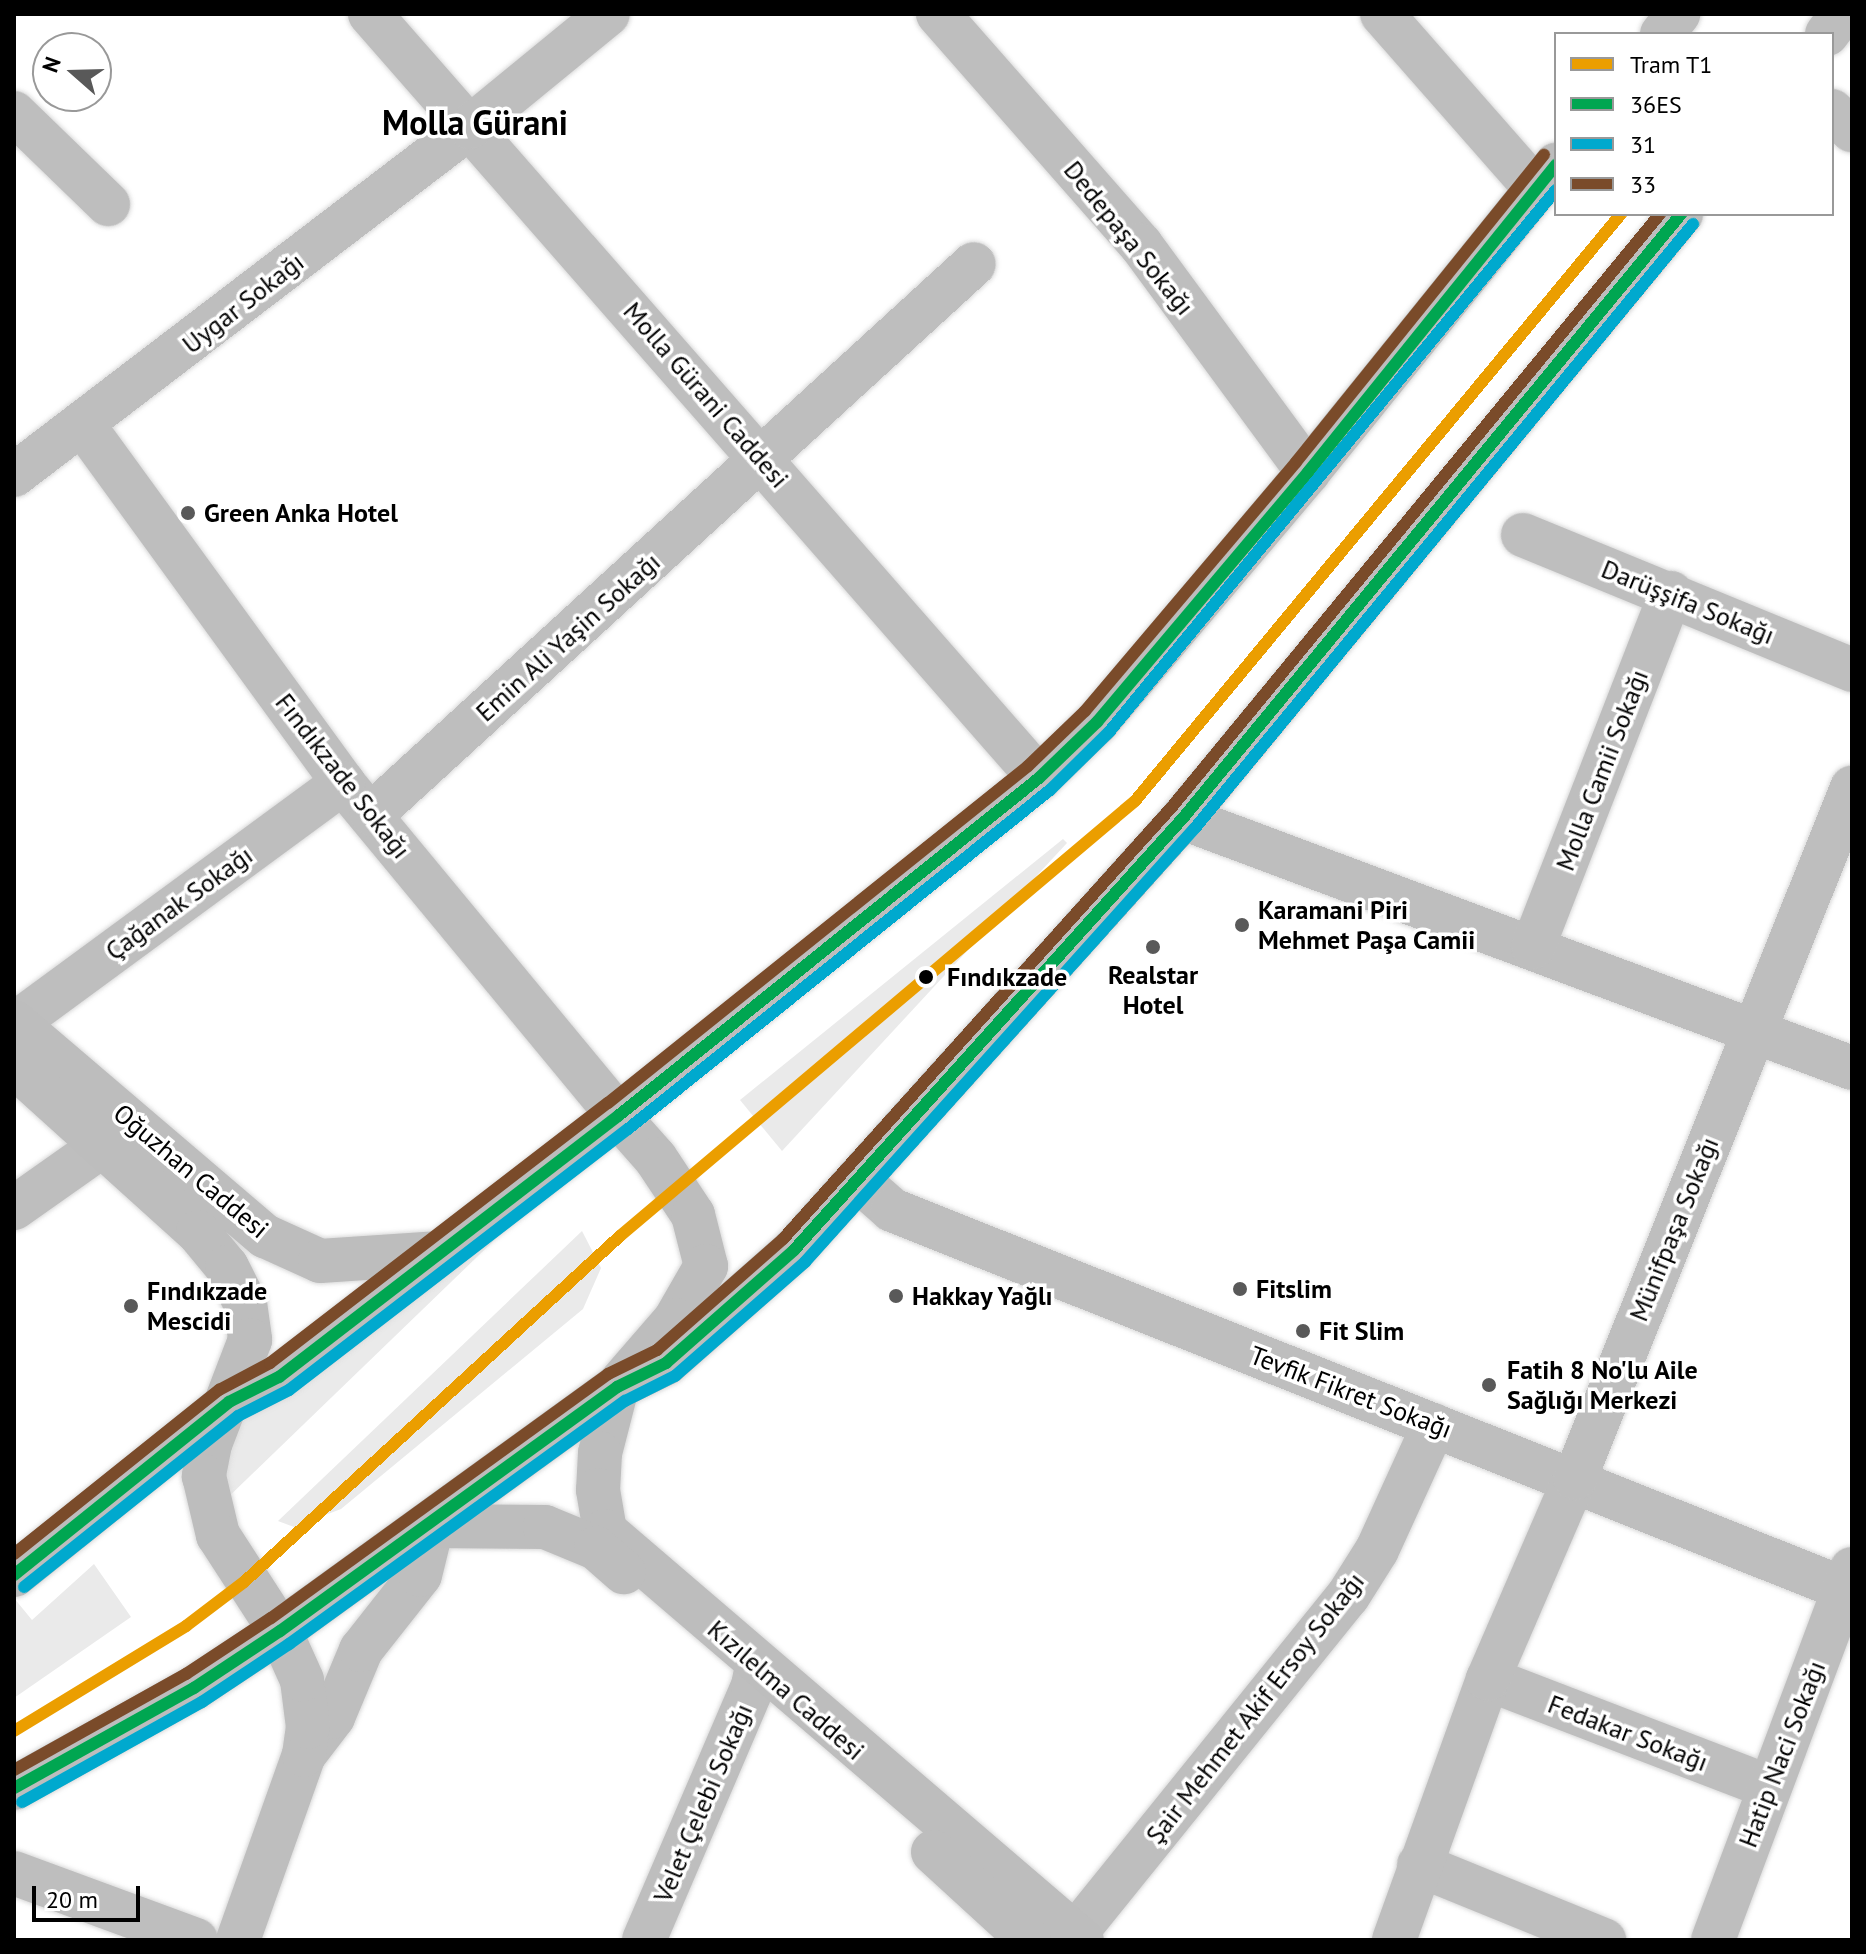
<!DOCTYPE html>
<meta charset="utf-8">
<style>
body{margin:0}
#map{position:relative;width:1866px;height:1954px;overflow:hidden;background:#fff;font-family:"PT Sans",sans-serif}
div>[style]{position:absolute}
.green>*{inset:0;background:#eaeaea}
.roads{filter:drop-shadow(0 0 2px #dbdbdb) drop-shadow(0 0 2px #dbdbdb)}
.minor>*{height:44px;margin:-22px;padding:0 22px;transform-origin:22px;border-radius:22px;background:#bebebe}
.major>*{height:44px;margin:-22px;padding:0 22px;transform-origin:22px;border-radius:22px;background:#bdbdbd}
.bus-1>*{height:12px;margin:-6px;padding:0 6px;transform-origin:6px;border-radius:6px;background:#00a651}
.bus-2>*{height:12px;margin:-6px;padding:0 6px;transform-origin:6px;border-radius:6px;background:#00a9ce}
.bus-3>*{height:12px;margin:-6px;padding:0 6px;transform-origin:6px;border-radius:6px;background:#7a4b2a}
.tram-1>*{height:12px;margin:-6px;padding:0 6px;transform-origin:6px;border-radius:6px;background:#eb9e00}
.dots>*{width:22px;height:22px;translate:-50% -50%;box-sizing:border-box;border:4px solid #fff;border-radius:50%}
span{translate:-50% -50%;white-space:nowrap;text-align:center;line-height:1.15;-webkit-text-stroke:7px #fff;paint-order:stroke}
.street-label{font-size:26px;color:#000}
.poi-label{font-size:26px;color:#000;font-weight:700}
.left{translate:0 -50%;text-align:left}
.stop-label{font-size:26px;color:#000;font-weight:700}
.district-label{font-size:34px;color:#000;font-weight:700}
.frame{position:absolute;inset:0;border:16px solid #000;pointer-events:none}
.legend{position:absolute;left:1554px;top:32px;width:280px;height:184px;box-sizing:border-box;background:#fff;border:2px solid #999;margin:0;padding:10px 14px;list-style:none;font-size:24px;color:#000}
.legend li{display:flex;align-items:center;gap:16px;height:40px}
.legend b{width:40px;border:2px solid #999}
.north{position:absolute;left:32px;top:32px;width:80px;height:80px;box-sizing:border-box;background:#fff;border:2px solid #999;border-radius:50%;rotate:290deg;font-size:22px;font-weight:700;line-height:32px;text-align:center;color:#000}
.north::after{content:'';display:block;margin:auto;width:28px;height:36px;background:#595959;clip-path:polygon(50% 0,100% 100%,50% 72%,0 100%)}
.scale{position:absolute;left:32px;top:1886px;width:108px;height:36px;box-sizing:border-box;border:4px solid #000;border-top:0;padding-left:10px;font-size:24px;line-height:28px;white-space:nowrap;color:#000;-webkit-text-stroke:6px #fff;paint-order:stroke}
</style>
<div id="map">
<div class="green">
<div style="clip-path:polygon(1063px 839px,1067px 843px,782px 1151px,740px 1100px)"></div>
<div style="clip-path:polygon(536px 1200px,219px 1506px,209px 1441px)"></div>
<div style="clip-path:polygon(582px 1231px,601px 1268px,583px 1309px,341px 1509px,294px 1527px,278px 1521px)"></div>
<div style="clip-path:polygon(94px 1564px,131px 1617px,14px 1698px,14px 1598px,32px 1620px)"></div>
</div>
<div class="roads">
<div class="minor">
<div style="left:370px;top:14px;width:1016px;rotate:48.79deg"></div>
<div style="left:938px;top:14px;width:308px;rotate:48.7deg"></div>
<div style="left:1141px;top:245px;width:282px;rotate:53.7deg"></div>
<div style="left:1382px;top:14px;width:233px;rotate:48.7deg"></div>
<div style="left:1832px;top:111px;width:28px;rotate:44deg"></div>
<div style="left:14px;top:113px;width:131px;rotate:44.1deg"></div>
<div style="left:84px;top:426px;width:441px;rotate:54deg"></div>
<div style="left:343px;top:783px;width:432px;rotate:50.4deg"></div>
<div style="left:14px;top:475px;width:574px;rotate:-37.35deg"></div>
<div style="left:470px;top:127px;width:178px;rotate:-39.3deg"></div>
<div style="left:1523px;top:535px;width:356px;rotate:22.3deg"></div>
<div style="left:372px;top:814px;width:815px;rotate:-42.42deg"></div>
<div style="left:1183px;top:818px;width:714px;rotate:20.49deg"></div>
<div style="left:1533px;top:947px;width:380px;rotate:-68.7deg"></div>
<div style="left:16px;top:1023px;width:406px;rotate:-36.3deg"></div>
<div style="left:858px;top:1180px;width:45px;rotate:41.4deg"></div>
<div style="left:892px;top:1210px;width:1033px;rotate:21.7deg"></div>
<div style="left:14px;top:1208px;width:108px;rotate:-35.2deg"></div>
<div style="left:1488px;top:1679px;width:301px;rotate:21deg"></div>
<div style="left:304px;top:1755px;width:48px;rotate:-52.7deg"></div>
<div style="left:333px;top:1717px;width:73px;rotate:-67.3deg"></div>
<div style="left:361px;top:1650px;width:95px;rotate:-51.8deg"></div>
<div style="left:420px;top:1575px;width:50px;rotate:-76.2deg"></div>
<div style="left:1419px;top:1865px;width:200px;rotate:22.1deg"></div>
<div style="left:14px;top:1873px;width:194px;rotate:20.2deg"></div>
<div style="left:1075px;top:1934px;width:434px;rotate:-51.1deg"></div>
<div style="left:1348px;top:1596px;width:54px;rotate:-57.8deg"></div>
<div style="left:1377px;top:1550px;width:137px;rotate:-65.5deg"></div>
<div style="left:238px;top:1940px;width:196px;rotate:-70.4deg"></div>
<div style="left:304px;top:1755px;width:28px;rotate:-82deg"></div>
<div style="left:308px;top:1727px;width:47px;rotate:-97.3deg"></div>
<div style="left:302px;top:1680px;width:54px;rotate:-114.2deg"></div>
<div style="left:644px;top:1940px;width:276px;rotate:-66.8deg"></div>
<div style="left:753px;top:1686px;width:21px;rotate:-79deg"></div>
<div style="left:1394px;top:1940px;width:277px;rotate:-70.2deg"></div>
<div style="left:1488px;top:1679px;width:219px;rotate:-66.6deg"></div>
<div style="left:1575px;top:1478px;width:744px;rotate:-68.13deg"></div>
<div style="left:1713px;top:1940px;width:396px;rotate:-69.5deg"></div>
</div>
<div class="major">
<div style="left:1662px;top:34px;width:26px;rotate:-51deg"></div>
<div style="left:1827px;top:34px;width:25px;rotate:-53deg"></div>
<div style="left:14px;top:1022px;width:330px;rotate:40.5deg"></div>
<div style="left:265px;top:1236px;width:60px;rotate:24.4deg"></div>
<div style="left:320px;top:1261px;width:120px;rotate:-3.8deg"></div>
<div style="left:14px;top:1066px;width:248px;rotate:42.1deg"></div>
<div style="left:198px;top:1232px;width:45px;rotate:50.4deg"></div>
<div style="left:227px;top:1267px;width:40px;rotate:63.4deg"></div>
<div style="left:245px;top:1303px;width:37px;rotate:82deg"></div>
<div style="left:250px;top:1340px;width:111px;rotate:111deg"></div>
<div style="left:210px;top:1444px;width:33px;rotate:101deg"></div>
<div style="left:204px;top:1476px;width:61px;rotate:76.7deg"></div>
<div style="left:218px;top:1535px;width:114px;rotate:57.1deg"></div>
<div style="left:618px;top:1116px;width:57px;rotate:48.5deg"></div>
<div style="left:656px;top:1159px;width:67px;rotate:56.5deg"></div>
<div style="left:693px;top:1215px;width:53px;rotate:75.7deg"></div>
<div style="left:706px;top:1266px;width:62px;rotate:119.9deg"></div>
<div style="left:675px;top:1320px;width:89px;rotate:130.9deg"></div>
<div style="left:617px;top:1387px;width:68px;rotate:104.4deg"></div>
<div style="left:600px;top:1453px;width:37px;rotate:93deg"></div>
<div style="left:598px;top:1490px;width:42px;rotate:80.3deg"></div>
<div style="left:605px;top:1531px;width:628px;rotate:40.61deg"></div>
<div style="left:432px;top:1526px;width:113px;rotate:0.5deg"></div>
<div style="left:545px;top:1527px;width:55px;rotate:22.4deg"></div>
<div style="left:596px;top:1548px;width:37px;rotate:41deg"></div>
<div style="left:14px;top:1575px;width:276px;rotate:-38.8deg"></div>
<div style="left:229px;top:1402px;width:56px;rotate:-26.6deg"></div>
<div style="left:279px;top:1377px;width:428px;rotate:-37.6deg"></div>
<div style="left:618px;top:1116px;width:540px;rotate:-38.76deg"></div>
<div style="left:1039px;top:778px;width:81px;rotate:-44deg"></div>
<div style="left:1097px;top:722px;width:327px;rotate:-49.8deg"></div>
<div style="left:1308px;top:472px;width:395px;rotate:-51.1deg"></div>
<div style="left:14px;top:1788px;width:206px;rotate:-29.1deg"></div>
<div style="left:194px;top:1688px;width:103px;rotate:-33.5deg"></div>
<div style="left:280px;top:1631px;width:416px;rotate:-35.9deg"></div>
<div style="left:617px;top:1387px;width:55px;rotate:-26.1deg"></div>
<div style="left:666px;top:1363px;width:171px;rotate:-41.4deg"></div>
<div style="left:794px;top:1250px;width:581px;rotate:-48deg"></div>
<div style="left:1183px;top:818px;width:783px;rotate:-50.49deg"></div>
<div style="left:933px;top:1852px;width:130px;rotate:42.5deg"></div>
</div>
</div>
<div class="bus-1">
<div style="left:14px;top:1575px;width:276px;rotate:-38.8deg"></div>
<div style="left:229px;top:1402px;width:56px;rotate:-26.6deg"></div>
<div style="left:279px;top:1377px;width:428px;rotate:-37.6deg"></div>
<div style="left:618px;top:1116px;width:540px;rotate:-38.76deg"></div>
<div style="left:1039px;top:778px;width:81px;rotate:-44deg"></div>
<div style="left:1097px;top:722px;width:327px;rotate:-49.8deg"></div>
<div style="left:1308px;top:472px;width:395px;rotate:-51.1deg"></div>
<div style="left:14px;top:1788px;width:206px;rotate:-29.1deg"></div>
<div style="left:194px;top:1688px;width:103px;rotate:-33.5deg"></div>
<div style="left:280px;top:1631px;width:416px;rotate:-35.9deg"></div>
<div style="left:617px;top:1387px;width:55px;rotate:-26.1deg"></div>
<div style="left:666px;top:1363px;width:171px;rotate:-41.4deg"></div>
<div style="left:794px;top:1250px;width:581px;rotate:-48deg"></div>
<div style="left:1183px;top:818px;width:783px;rotate:-50.49deg"></div>
</div>
<div class="bus-2">
<div style="left:24px;top:1587px;width:274px;rotate:-38.6deg"></div>
<div style="left:238px;top:1416px;width:57px;rotate:-27deg"></div>
<div style="left:289px;top:1390px;width:428px;rotate:-37.6deg"></div>
<div style="left:628px;top:1129px;width:541px;rotate:-38.78deg"></div>
<div style="left:1050px;top:790px;width:83px;rotate:-44.5deg"></div>
<div style="left:1109px;top:732px;width:703px;rotate:-50.49deg"></div>
<div style="left:22px;top:1802px;width:206px;rotate:-29.1deg"></div>
<div style="left:202px;top:1702px;width:105px;rotate:-33.7deg"></div>
<div style="left:289px;top:1644px;width:415px;rotate:-35.9deg"></div>
<div style="left:625px;top:1401px;width:56px;rotate:-26.6deg"></div>
<div style="left:675px;top:1376px;width:173px;rotate:-41.2deg"></div>
<div style="left:805px;top:1262px;width:583px;rotate:-48.06deg"></div>
<div style="left:1195px;top:828px;width:783px;rotate:-50.49deg"></div>
</div>
<div class="bus-3">
<div style="left:14px;top:1554px;width:263px;rotate:-38.7deg"></div>
<div style="left:219px;top:1390px;width:58px;rotate:-27.9deg"></div>
<div style="left:270px;top:1363px;width:426px;rotate:-37.6deg"></div>
<div style="left:608px;top:1103px;width:538px;rotate:-38.74deg"></div>
<div style="left:1028px;top:766px;width:79px;rotate:-44deg"></div>
<div style="left:1085px;top:711px;width:326px;rotate:-49.7deg"></div>
<div style="left:1296px;top:462px;width:395px;rotate:-51.1deg"></div>
<div style="left:14px;top:1770px;width:197px;rotate:-29.2deg"></div>
<div style="left:186px;top:1674px;width:102px;rotate:-33.4deg"></div>
<div style="left:271px;top:1618px;width:416px;rotate:-35.9deg"></div>
<div style="left:608px;top:1374px;width:55px;rotate:-26.1deg"></div>
<div style="left:657px;top:1350px;width:168px;rotate:-41.4deg"></div>
<div style="left:783px;top:1239px;width:580px;rotate:-48.01deg"></div>
<div style="left:1171px;top:808px;width:769px;rotate:-50.54deg"></div>
</div>
<div class="tram-1">
<div style="left:14px;top:1731px;width:202px;rotate:-31.4deg"></div>
<div style="left:186px;top:1626px;width:73px;rotate:-37.2deg"></div>
<div style="left:244px;top:1582px;width:511px;rotate:-42.62deg"></div>
<div style="left:620px;top:1236px;width:674px;rotate:-40.19deg"></div>
<div style="left:1135px;top:801px;width:762px;rotate:-50.38deg"></div>
</div>
<div class="dots">
<div style="left:188px;top:513px;background:#595959"></div>
<div style="left:1242px;top:925px;background:#595959"></div>
<div style="left:1153px;top:947px;background:#595959"></div>
<div style="left:926px;top:977px;background:#000"></div>
<div style="left:1240px;top:1289px;background:#595959"></div>
<div style="left:896px;top:1296px;background:#595959"></div>
<div style="left:131px;top:1306px;background:#595959"></div>
<div style="left:1303px;top:1331px;background:#595959"></div>
<div style="left:1489px;top:1385px;background:#595959"></div>
</div>
<div class="street-label">
<span style="left:1129px;top:238px;rotate:51deg">Dedepaşa Sokağı</span>
<span style="left:243px;top:303px;rotate:-38deg">Uygar Sokağı</span>
<span style="left:706px;top:395px;rotate:49deg">Molla Gürani Caddesi</span>
<span style="left:1688px;top:602px;rotate:22deg">Darüşşifa Sokağı</span>
<span style="left:568px;top:637px;rotate:-42deg">Emin Ali Yaşin Sokağı</span>
<span style="left:1602px;top:770px;rotate:-69deg">Molla Camii Sokağı</span>
<span style="left:343px;top:776px;rotate:52deg">Fındıkzade Sokağı</span>
<span style="left:179px;top:903px;rotate:-36deg">Çağanak Sokağı</span>
<span style="left:191px;top:1171px;rotate:40deg">Oğuzhan Caddesi</span>
<span style="left:1674px;top:1229px;rotate:-68deg">Münifpaşa Sokağı</span>
<span style="left:1351px;top:1392px;rotate:21deg">Tevfik Fikret Sokağı</span>
<span style="left:786px;top:1690px;rotate:41deg">Kızılelma Caddesi</span>
<span style="left:1255px;top:1708px;rotate:-52deg">Şair Mehmet Akif Ersoy Sokağı</span>
<span style="left:1628px;top:1733px;rotate:21deg">Fedakar Sokağı</span>
<span style="left:1782px;top:1754px;rotate:-69deg">Hatip Naci Sokağı</span>
<span style="left:703px;top:1803px;rotate:-67deg">Velet Çelebi Sokağı</span>
</div>
<div class="poi-label">
<span class="left" style="left:204px;top:513px">Green Anka Hotel</span>
<span class="left" style="left:1258px;top:925px">Karamani Piri<br>Mehmet Paşa Camii</span>
<span style="left:1153px;top:990px">Realstar<br>Hotel</span>
<span class="left" style="left:1256px;top:1289px">Fitslim</span>
<span class="left" style="left:147px;top:1306px">Fındıkzade<br>Mescidi</span>
<span class="left" style="left:912px;top:1296px">Hakkay Yağlı</span>
<span class="left" style="left:1319px;top:1331px">Fit Slim</span>
<span class="left" style="left:1507px;top:1385px">Fatih 8 No'lu Aile<br>Sağlığı Merkezi</span>
</div>
<div class="stop-label">
<span class="left" style="left:947px;top:977px">Fındıkzade</span>
</div>
<div class="district-label">
<span style="left:475px;top:123px">Molla Gürani</span>
</div>
<div class="frame"></div>
<ul class="legend">
<li><b style="height:10px;background:#eb9e00"></b>Tram T1</li>
<li><b style="height:10px;background:#00a651"></b>36ES</li>
<li><b style="height:10px;background:#00a9ce"></b>31</li>
<li><b style="height:10px;background:#7a4b2a"></b>33</li>
</ul>
<div class="north">N</div>
<div class="scale">20 m</div>
</div>
